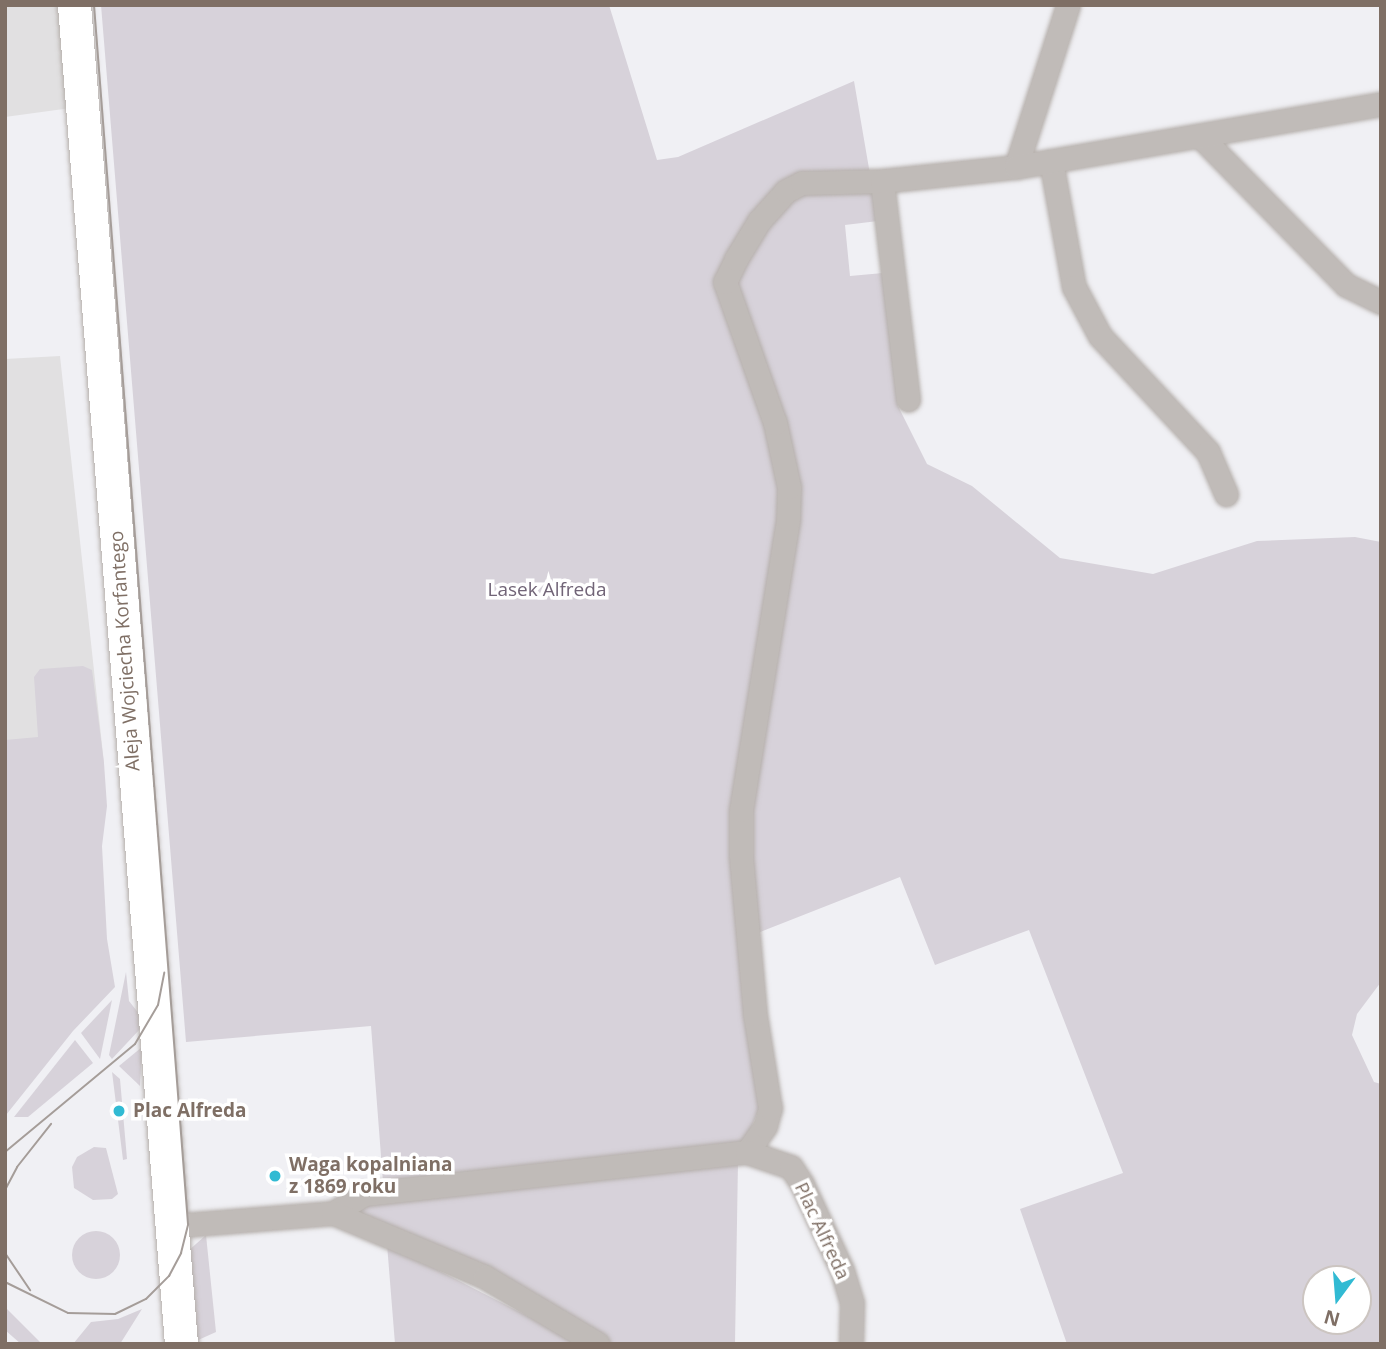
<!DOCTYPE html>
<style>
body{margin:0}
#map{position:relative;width:1386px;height:1349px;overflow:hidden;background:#f0f0f4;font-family:"Open Sans",sans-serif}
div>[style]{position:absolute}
.built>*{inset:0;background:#e1e0e1}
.green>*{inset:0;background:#d7d2da}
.round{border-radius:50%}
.roads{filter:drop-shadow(0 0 2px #b5afab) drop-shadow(0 0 2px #b5afab)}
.street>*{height:23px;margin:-11.5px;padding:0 11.5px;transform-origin:11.5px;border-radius:11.5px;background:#c0bbb8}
.secondary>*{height:33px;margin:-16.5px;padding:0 16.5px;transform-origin:16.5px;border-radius:16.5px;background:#fff}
.tram>*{height:2px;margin:-1px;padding:0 1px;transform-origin:1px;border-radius:1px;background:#a59d99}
.dots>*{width:19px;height:19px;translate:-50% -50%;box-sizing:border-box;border:4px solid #fff;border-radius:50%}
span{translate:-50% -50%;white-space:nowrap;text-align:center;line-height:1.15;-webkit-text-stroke:7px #fff;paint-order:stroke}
.park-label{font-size:19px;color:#716477}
.street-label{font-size:19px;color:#7f6f65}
.poi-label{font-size:19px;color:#7f6f65;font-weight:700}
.left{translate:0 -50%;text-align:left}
.frame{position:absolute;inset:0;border:7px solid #7f6f65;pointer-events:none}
.north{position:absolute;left:1302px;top:1265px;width:70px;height:70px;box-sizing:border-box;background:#fff;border:2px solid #ccc5c1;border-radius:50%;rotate:196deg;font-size:19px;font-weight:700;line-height:28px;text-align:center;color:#7f6f65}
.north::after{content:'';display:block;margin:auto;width:24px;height:32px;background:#31bad3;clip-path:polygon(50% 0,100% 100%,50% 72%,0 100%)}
</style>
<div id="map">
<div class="built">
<div style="clip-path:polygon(5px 5px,63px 5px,71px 108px,5px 117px)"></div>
<div style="clip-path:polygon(60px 356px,104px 763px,5px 766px,5px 359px)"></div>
</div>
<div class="green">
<div style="clip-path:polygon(evenodd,101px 5px,609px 5px,657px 160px,678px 157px,854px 81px,878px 221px,845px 225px,850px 276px,883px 273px,898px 406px,927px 464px,972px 486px,1060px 558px,1153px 574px,1257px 541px,1355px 537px,1381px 542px,1381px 982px,1357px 1014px,1352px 1035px,1374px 1082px,1381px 1084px,1381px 1344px,1067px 1344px,1020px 1209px,1123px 1173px,1029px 930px,935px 965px,900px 877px,740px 940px,764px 1097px,746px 1140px,730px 1149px,383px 1182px,371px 1026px,186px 1042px,101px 5px,1316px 1279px,1358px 1279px,1358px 1321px,1316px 1321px,1316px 1279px)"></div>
<div style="clip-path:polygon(83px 666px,92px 670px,104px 763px,107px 806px,102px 846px,107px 939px,115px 987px,73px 1031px,6px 1115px,5px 740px,38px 737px,34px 677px,40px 669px)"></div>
<div style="clip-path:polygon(126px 972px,129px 1001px,140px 1015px,141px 1028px,112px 1059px,109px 1055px)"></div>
<div style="clip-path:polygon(112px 1000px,100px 1059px,81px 1033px)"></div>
<div style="clip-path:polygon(75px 1040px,93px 1063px,28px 1117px,14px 1117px)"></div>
<div style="clip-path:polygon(142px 1047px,140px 1086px,119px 1066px)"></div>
<div style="clip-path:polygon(112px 1072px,120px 1079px,127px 1159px,123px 1160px)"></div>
<div style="clip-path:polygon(94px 1147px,106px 1148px,118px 1194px,112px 1199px,93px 1200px,74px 1188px,72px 1167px,77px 1157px)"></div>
<div style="clip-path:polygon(738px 1162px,735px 1344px,605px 1344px,352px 1212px,376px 1201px)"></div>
<div class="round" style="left:72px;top:1231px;width:48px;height:48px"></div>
<div style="clip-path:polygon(206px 1235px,216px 1332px,196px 1341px,187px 1252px)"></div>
<div style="clip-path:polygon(387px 1244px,547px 1326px,578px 1344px,395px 1344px)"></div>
<div style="clip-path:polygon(5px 1307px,42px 1344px,21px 1344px,5px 1330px)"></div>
<div style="clip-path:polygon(142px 1309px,120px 1344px,73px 1344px,91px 1322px,118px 1319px)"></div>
</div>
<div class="roads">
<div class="street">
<div style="left:1200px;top:136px;width:209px;rotate:45.6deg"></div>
<div style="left:1346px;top:285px;width:39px;rotate:26deg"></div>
<div style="left:1051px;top:161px;width:128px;rotate:79.7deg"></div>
<div style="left:1074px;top:287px;width:55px;rotate:62deg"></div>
<div style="left:1100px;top:336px;width:158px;rotate:47deg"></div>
<div style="left:1208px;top:452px;width:46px;rotate:66.8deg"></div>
<div style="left:1016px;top:167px;width:170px;rotate:-72.2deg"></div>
<div style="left:882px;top:181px;width:220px;rotate:83.2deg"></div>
<div style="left:747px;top:1152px;width:32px;rotate:-55deg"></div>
<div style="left:765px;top:1126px;width:19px;rotate:-74deg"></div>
<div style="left:770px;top:1108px;width:95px;rotate:-99.1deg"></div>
<div style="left:755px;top:1014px;width:159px;rotate:-95.1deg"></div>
<div style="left:741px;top:856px;width:46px;rotate:-90deg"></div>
<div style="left:741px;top:810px;width:295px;rotate:-80.8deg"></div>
<div style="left:788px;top:519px;width:32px;rotate:-88deg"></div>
<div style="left:789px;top:487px;width:66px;rotate:-102.3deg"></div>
<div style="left:775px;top:423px;width:150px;rotate:-109.5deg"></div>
<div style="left:725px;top:282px;width:25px;rotate:-64deg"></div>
<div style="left:736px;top:259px;width:44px;rotate:-58.8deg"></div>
<div style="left:759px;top:221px;width:40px;rotate:-48deg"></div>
<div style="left:786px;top:191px;width:18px;rotate:-27deg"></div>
<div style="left:802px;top:183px;width:80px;rotate:-1.4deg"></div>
<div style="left:882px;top:181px;width:135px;rotate:-6deg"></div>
<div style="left:1016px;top:167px;width:370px;rotate:-9.8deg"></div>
<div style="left:333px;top:1213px;width:37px;rotate:-31deg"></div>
<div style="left:365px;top:1194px;width:384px;rotate:-6.3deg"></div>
<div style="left:747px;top:1152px;width:46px;rotate:18.8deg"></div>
<div style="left:791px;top:1167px;width:20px;rotate:57deg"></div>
<div style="left:802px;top:1184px;width:95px;rotate:65.1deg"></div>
<div style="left:842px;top:1270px;width:34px;rotate:73deg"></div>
<div style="left:852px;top:1303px;width:41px;rotate:91.4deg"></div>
<div style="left:171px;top:1226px;width:163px;rotate:-4.6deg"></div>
<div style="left:333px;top:1213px;width:165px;rotate:22.8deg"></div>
<div style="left:485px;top:1277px;width:131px;rotate:30.7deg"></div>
</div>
<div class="secondary">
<div style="left:74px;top:5px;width:1343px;rotate:85.43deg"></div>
</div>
</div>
<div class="tram">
<div style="left:5px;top:1152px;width:169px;rotate:-39.7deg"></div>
<div style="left:135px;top:1044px;width:45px;rotate:-59.5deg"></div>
<div style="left:158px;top:1005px;width:33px;rotate:-79deg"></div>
<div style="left:5px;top:1190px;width:26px;rotate:-62deg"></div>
<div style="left:17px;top:1167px;width:55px;rotate:-51.7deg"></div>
<div style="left:5px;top:1253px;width:45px;rotate:56deg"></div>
<div style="left:5px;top:1282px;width:70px;rotate:26.2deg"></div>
<div style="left:68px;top:1313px;width:47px;rotate:1.2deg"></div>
<div style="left:115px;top:1314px;width:34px;rotate:-26deg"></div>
<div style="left:146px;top:1299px;width:33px;rotate:-45deg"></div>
<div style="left:169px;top:1276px;width:26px;rotate:-62deg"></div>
<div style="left:181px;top:1253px;width:30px;rotate:-76deg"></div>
<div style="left:188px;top:1224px;width:1223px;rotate:-94.41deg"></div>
</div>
<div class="dots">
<div style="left:119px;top:1111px;background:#31bad3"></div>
<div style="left:275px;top:1176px;background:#31bad3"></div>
</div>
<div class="park-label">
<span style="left:547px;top:590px">Lasek Alfreda</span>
</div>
<div class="street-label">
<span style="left:125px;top:651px;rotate:-94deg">Aleja Wojciecha Korfantego</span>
<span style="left:822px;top:1231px;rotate:65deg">Plac Alfreda</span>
</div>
<div class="poi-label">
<span class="left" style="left:133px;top:1111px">Plac Alfreda</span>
<span class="left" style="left:289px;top:1176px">Waga kopalniana<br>z 1869 roku</span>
</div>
<div class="frame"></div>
<div class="north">N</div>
</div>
